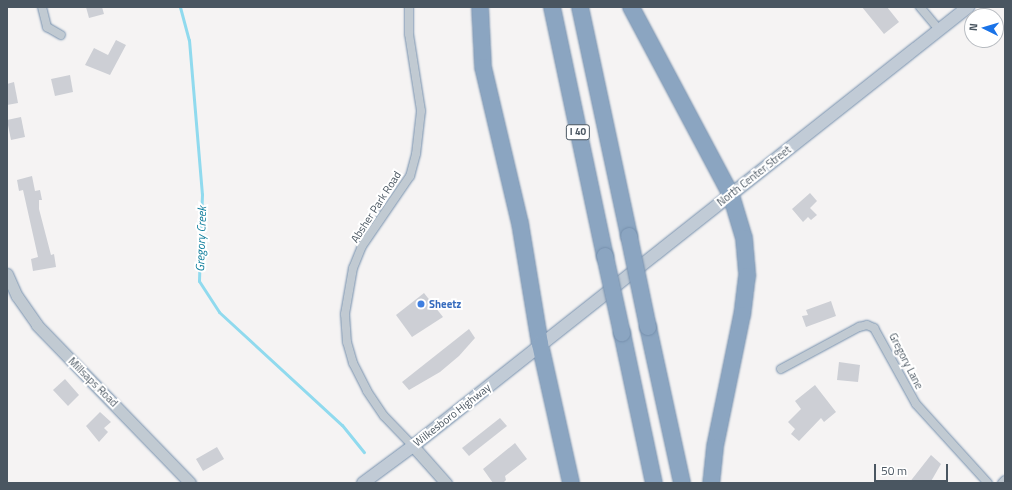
<!DOCTYPE html>
<style>
body{margin:0}
#map{position:relative;width:1012px;height:490px;overflow:hidden;background:#f5f3f3;font-family:"Titillium Web",sans-serif}
div>[style]{position:absolute}
.stream>*{height:3px;margin:-1.5px;padding:0 1.5px;transform-origin:1.5px;border-radius:1.5px;background:#90daee}
.building>*{inset:0;background:#cdcfd5}
.roads{filter:drop-shadow(0 0 1px #7690ad) drop-shadow(0 0 1px #7690ad)}
.minor>*{height:8px;margin:-4px;padding:0 4px;transform-origin:4px;border-radius:4px;background:#c1cad2}
.tertiary>*{height:11px;margin:-5.5px;padding:0 5.5px;transform-origin:5.5px;border-radius:5.5px;background:#c1cad2}
.secondary>*{height:12px;margin:-6px;padding:0 6px;transform-origin:6px;border-radius:6px;background:#c1cbd6}
.motorway>*{height:16px;margin:-8px;padding:0 8px;transform-origin:8px;border-radius:8px;background:#8ba5c1}
.bridges{filter:drop-shadow(0 0 1px #7690ad) drop-shadow(0 0 1px #7690ad)}
.motorway-bridge>*{height:16px;margin:-8px;padding:0 8px;transform-origin:8px;border-radius:8px;background:#8ba5c1}
.dots>*{width:11px;height:11px;translate:-50% -50%;box-sizing:border-box;border:2px solid #fff;border-radius:50%}
span{translate:-50% -50%;white-space:nowrap;text-align:center;line-height:1.15;-webkit-text-stroke:4px #fff;paint-order:stroke}
.shield-label span{padding:1px 3px;background:#fff;border:1px solid;border-radius:3px;-webkit-text-stroke-width:0}
.shield-label{font-size:10px;color:#4a5661;font-weight:700}
.street-label{font-size:11px;color:#4a5661}
.shop-label{font-size:11px;color:#366cbe;font-weight:700}
.left{translate:0 -50%;text-align:left}
.water-label{font-size:12px;color:#0c7c9b;font-style:italic}
.frame{position:absolute;inset:0;border:8px solid #4a5661;pointer-events:none}
.north{position:absolute;left:964px;top:8px;width:40px;height:40px;box-sizing:border-box;background:#fff;border:1px solid #b7bbc0;border-radius:50%;rotate:275deg;font-size:11px;font-weight:700;line-height:16px;text-align:center;color:#4a5661}
.north::after{content:'';display:block;margin:auto;width:14px;height:18px;background:#1a73e8;clip-path:polygon(50% 0,100% 100%,50% 72%,0 100%)}
.scale{position:absolute;left:874px;top:464px;width:74px;height:18px;box-sizing:border-box;border:2px solid #4a5661;border-top:0;padding-left:5px;font-size:12px;line-height:14px;white-space:nowrap;color:#4a5661;-webkit-text-stroke:3px #fff;paint-order:stroke}
</style>
<div id="map">
<div class="stream">
<div style="left:180px;top:7px;width:34px;rotate:75deg"></div>
<div style="left:189px;top:40px;width:155px;rotate:85.2deg"></div>
<div style="left:202px;top:194px;width:87px;rotate:92deg"></div>
<div style="left:199px;top:281px;width:37px;rotate:57deg"></div>
<div style="left:219px;top:312px;width:167px;rotate:42.6deg"></div>
<div style="left:342px;top:425px;width:35px;rotate:51deg"></div>
</div>
<div class="building">
<div style="clip-path:polygon(86px 7px,102px 7px,104px 14px,89px 18px)"></div>
<div style="clip-path:polygon(862px 7px,887px 7px,899px 22px,884px 34px)"></div>
<div style="clip-path:polygon(116px 40px,126px 45px,110px 75px,85px 65px,94px 48px,108px 55px)"></div>
<div style="clip-path:polygon(70px 75px,73px 92px,55px 96px,51px 79px)"></div>
<div style="clip-path:polygon(14px 82px,18px 103px,7px 105px,7px 84px)"></div>
<div style="clip-path:polygon(21px 117px,25px 137px,11px 140px,7px 120px)"></div>
<div style="clip-path:polygon(32px 176px,35px 191px,40px 190px,42px 200px,39px 200px,39px 209px,51px 255px,54px 254px,56px 267px,33px 271px,31px 259px,38px 257px,23px 190px,19px 191px,17px 180px)"></div>
<div style="clip-path:polygon(810px 193px,817px 201px,810px 208px,817px 215px,811px 220px,808px 217px,803px 222px,792px 209px)"></div>
<div style="clip-path:polygon(424px 293px,443px 317px,412px 337px,396px 315px)"></div>
<div style="clip-path:polygon(831px 301px,836px 316px,806px 327px,802px 316px,808px 315px,806px 310px)"></div>
<div style="clip-path:polygon(469px 329px,475px 338px,459px 356px,440px 372px,409px 390px,402px 382px)"></div>
<div style="clip-path:polygon(839px 362px,860px 365px,858px 382px,837px 380px)"></div>
<div style="clip-path:polygon(65px 379px,79px 395px,68px 406px,53px 390px)"></div>
<div style="clip-path:polygon(815px 385px,836px 412px,824px 422px,821px 418px,799px 441px,791px 434px,795px 429px,788px 422px,801px 409px,795px 401px)"></div>
<div style="clip-path:polygon(100px 412px,111px 422px,104px 428px,108px 432px,99px 442px,86px 426px)"></div>
<div style="clip-path:polygon(500px 418px,507px 426px,469px 456px,462px 448px)"></div>
<div style="clip-path:polygon(515px 443px,527px 459px,505px 476px,506px 480px,503px 483px,493px 483px,483px 469px)"></div>
<div style="clip-path:polygon(217px 447px,224px 459px,203px 471px,196px 459px)"></div>
<div style="clip-path:polygon(931px 455px,941px 464px,930px 483px,909px 483px)"></div>
</div>
<div class="roads">
<div class="minor">
<div style="left:42px;top:7px;width:21px;rotate:76deg"></div>
<div style="left:47px;top:27px;width:16px;rotate:30deg"></div>
<div style="left:409px;top:7px;width:27px;rotate:90deg"></div>
<div style="left:409px;top:34px;width:78px;rotate:81.1deg"></div>
<div style="left:421px;top:111px;width:43px;rotate:96.6deg"></div>
<div style="left:416px;top:154px;width:23px;rotate:105deg"></div>
<div style="left:410px;top:176px;width:85px;rotate:124.4deg"></div>
<div style="left:362px;top:246px;width:24px;rotate:112deg"></div>
<div style="left:353px;top:268px;width:47px;rotate:99.9deg"></div>
<div style="left:345px;top:314px;width:28px;rotate:86deg"></div>
<div style="left:347px;top:342px;width:22px;rotate:74deg"></div>
<div style="left:353px;top:363px;width:31px;rotate:63deg"></div>
<div style="left:367px;top:391px;width:30px;rotate:56deg"></div>
<div style="left:384px;top:416px;width:42px;rotate:46deg"></div>
<div style="left:920px;top:7px;width:30px;rotate:50deg"></div>
<div style="left:781px;top:369px;width:89px;rotate:-28.3deg"></div>
<div style="left:859px;top:327px;width:8px;rotate:-14deg"></div>
<div style="left:867px;top:325px;width:8px;rotate:23deg"></div>
<div style="left:874px;top:328px;width:87px;rotate:61.1deg"></div>
<div style="left:916px;top:404px;width:107px;rotate:47.7deg"></div>
<div style="left:1002px;top:483px;width:4px;rotate:-45deg"></div>
</div>
<div class="tertiary">
<div style="left:7px;top:274px;width:24px;rotate:66deg"></div>
<div style="left:17px;top:296px;width:35px;rotate:55deg"></div>
<div style="left:37px;top:325px;width:220px;rotate:45.9deg"></div>
<div style="left:413px;top:446px;width:50px;rotate:48.3deg"></div>
</div>
<div class="secondary">
<div style="left:363px;top:483px;width:62px;rotate:-36.5deg"></div>
<div style="left:413px;top:446px;width:708px;rotate:-38.34deg"></div>
</div>
<div class="motorway">
<div style="left:480px;top:7px;width:60px;rotate:87.1deg"></div>
<div style="left:483px;top:67px;width:160px;rotate:76.7deg"></div>
<div style="left:520px;top:223px;width:123px;rotate:80.6deg"></div>
<div style="left:540px;top:344px;width:142px;rotate:77.4deg"></div>
<div style="left:552px;top:7px;width:255px;rotate:78deg"></div>
<div style="left:580px;top:7px;width:234px;rotate:77.9deg"></div>
<div style="left:631px;top:7px;width:213px;rotate:62deg"></div>
<div style="left:731px;top:195px;width:45px;rotate:73.2deg"></div>
<div style="left:744px;top:238px;width:38px;rotate:85deg"></div>
<div style="left:747px;top:276px;width:39px;rotate:97deg"></div>
<div style="left:742px;top:315px;width:135px;rotate:101.6deg"></div>
<div style="left:715px;top:447px;width:36px;rotate:96deg"></div>
<div style="left:648px;top:327px;width:160px;rotate:77.7deg"></div>
<div style="left:622px;top:333px;width:153px;rotate:78deg"></div>
</div>
</div>
<div class="bridges">
<div class="motorway-bridge">
<div style="left:629px;top:236px;width:93px;rotate:78.2deg"></div>
<div style="left:605px;top:256px;width:79px;rotate:77.6deg"></div>
</div>
</div>
<div class="dots">
<div style="left:421px;top:304px;background:#3f7fe0"></div>
</div>
<div class="shield-label">
<span style="left:578px;top:132px">I 40</span>
</div>
<div class="street-label">
<span style="left:754px;top:176px;rotate:-38deg">North Center Street</span>
<span style="left:376px;top:207px;rotate:-57deg">Absher Park Road</span>
<span style="left:906px;top:361px;rotate:63deg">Gregory Lane</span>
<span style="left:93px;top:382px;rotate:45deg">Millsaps Road</span>
<span style="left:452px;top:415px;rotate:-38deg">Wilkesboro Highway</span>
</div>
<div class="shop-label">
<span class="left" style="left:429px;top:304px">Sheetz</span>
</div>
<div class="water-label">
<span style="left:201px;top:239px;rotate:-88deg">Gregory Creek</span>
</div>
<div class="frame"></div>
<div class="north">N</div>
<div class="scale">50 m</div>
</div>
